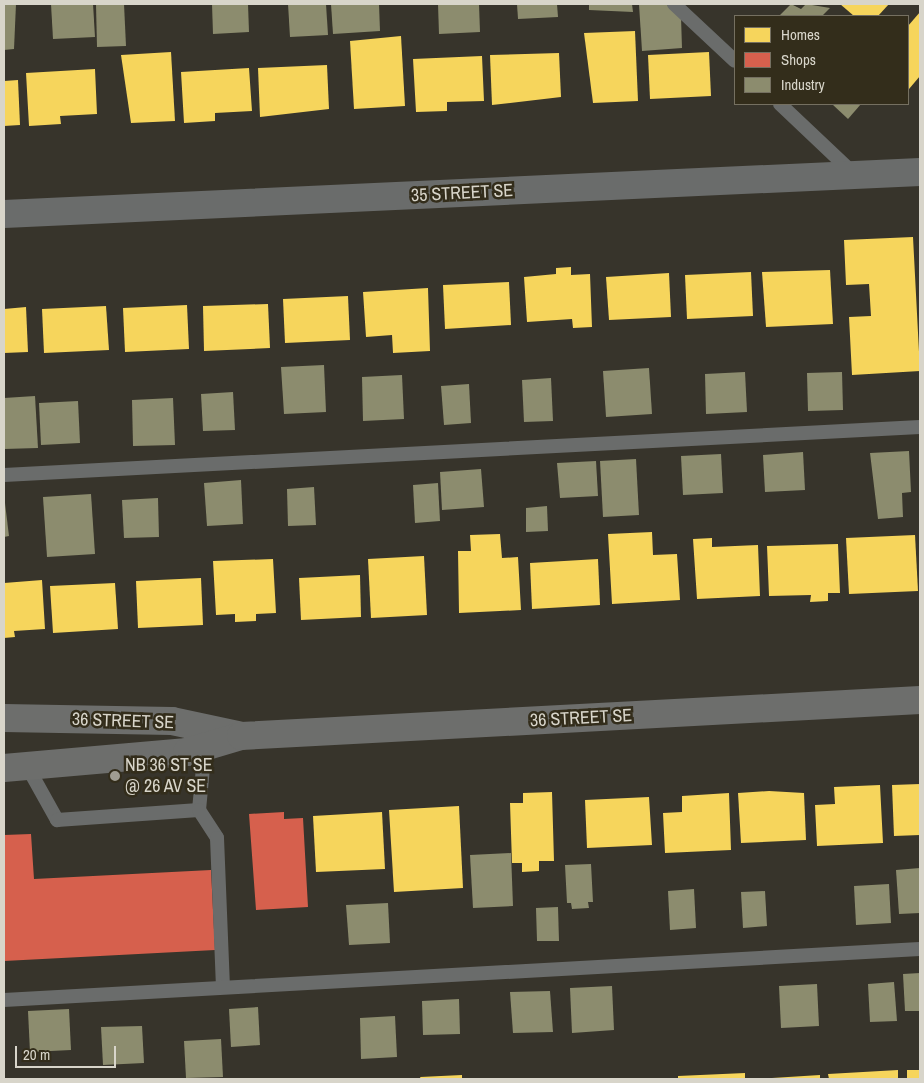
<!DOCTYPE html>
<style>
body{margin:0}
#map{position:relative;width:924px;height:1083px;overflow:hidden;background:#37342b;font-family:"Archivo Narrow",sans-serif}
div>[style]{position:absolute}
.homes>*{inset:0;background:#f6d55c}
.shops>*{inset:0;background:#d6604d}
.industry>*{inset:0;background:#8c8c6e}
.lane>*{height:14px;margin:-7px;padding:0 7px;transform-origin:7px;border-radius:7px;background:#6a6c6b}
.street>*{height:28px;margin:-14px;padding:0 14px;transform-origin:14px;border-radius:14px;background:#6a6c6b}
.secondary>*{height:28px;margin:-14px;padding:0 14px;transform-origin:14px;border-radius:14px;background:#6d6e6c}
.dots>*{width:14px;height:14px;translate:-50% -50%;box-sizing:border-box;border:2px solid #332d1b;border-radius:50%}
span{translate:-50% -50%;white-space:nowrap;text-align:center;line-height:1.15;-webkit-text-stroke:5px #332d1b;paint-order:stroke}
.street-label{font-size:18px;color:#d8d5ca}
.poi-label{font-size:18px;color:#d8d5ca}
.left{translate:0 -50%;text-align:left}
.frame{position:absolute;inset:0;border:5px solid #d8d5ca;pointer-events:none}
.legend{position:absolute;left:734px;top:15px;width:175px;height:90px;box-sizing:border-box;background:#332d1b;border:1px solid #757061;margin:0;padding:6px 9px;list-style:none;font-size:15px;color:#d8d5ca}
.legend li{display:flex;align-items:center;gap:10px;height:25px}
.legend b{width:25px;border:1px solid #757061}
.scale{position:absolute;left:15px;top:1046px;width:101px;height:22px;box-sizing:border-box;border:2px solid #d8d5ca;border-top:0;padding-left:6px;font-size:15px;line-height:18px;white-space:nowrap;color:#d8d5ca;-webkit-text-stroke:4px #332d1b;paint-order:stroke}
</style>
<div id="map">
<div class="homes">
<div style="clip-path:polygon(840px 4px,889px 4px,878px 16px,854px 16px)"></div>
<div style="clip-path:polygon(920px 12px,920px 76px,909px 89px,908px 26px)"></div>
<div style="clip-path:polygon(635px 31px,638px 101px,593px 103px,584px 33px)"></div>
<div style="clip-path:polygon(401px 36px,405px 106px,354px 109px,350px 41px)"></div>
<div style="clip-path:polygon(171px 52px,175px 121px,131px 123px,121px 55px)"></div>
<div style="clip-path:polygon(709px 52px,711px 96px,650px 99px,648px 55px)"></div>
<div style="clip-path:polygon(559px 53px,561px 97px,492px 105px,490px 55px)"></div>
<div style="clip-path:polygon(482px 56px,484px 101px,447px 102px,447px 111px,416px 112px,413px 59px)"></div>
<div style="clip-path:polygon(327px 65px,329px 109px,260px 117px,258px 68px)"></div>
<div style="clip-path:polygon(249px 68px,252px 111px,215px 113px,215px 121px,184px 123px,181px 72px)"></div>
<div style="clip-path:polygon(95px 69px,97px 114px,60px 116px,61px 124px,29px 126px,26px 73px)"></div>
<div style="clip-path:polygon(18px 80px,20px 125px,4px 126px,4px 81px)"></div>
<div style="clip-path:polygon(913px 237px,920px 371px,852px 375px,849px 317px,871px 316px,869px 284px,846px 285px,844px 240px)"></div>
<div style="clip-path:polygon(571px 267px,571px 275px,590px 274px,592px 327px,573px 328px,572px 319px,527px 322px,524px 277px,556px 274px,556px 268px)"></div>
<div style="clip-path:polygon(830px 270px,833px 324px,766px 327px,762px 272px)"></div>
<div style="clip-path:polygon(751px 272px,753px 316px,687px 319px,685px 275px)"></div>
<div style="clip-path:polygon(669px 273px,671px 317px,609px 320px,606px 277px)"></div>
<div style="clip-path:polygon(509px 282px,511px 325px,445px 329px,443px 285px)"></div>
<div style="clip-path:polygon(428px 288px,430px 351px,393px 353px,392px 335px,366px 337px,363px 292px)"></div>
<div style="clip-path:polygon(348px 296px,350px 340px,285px 343px,283px 299px)"></div>
<div style="clip-path:polygon(268px 304px,270px 348px,204px 351px,203px 306px)"></div>
<div style="clip-path:polygon(187px 305px,189px 349px,125px 352px,123px 308px)"></div>
<div style="clip-path:polygon(106px 306px,109px 350px,44px 353px,42px 309px)"></div>
<div style="clip-path:polygon(26px 307px,28px 352px,4px 353px,4px 309px)"></div>
<div style="clip-path:polygon(652px 532px,653px 555px,677px 554px,680px 600px,612px 604px,608px 534px)"></div>
<div style="clip-path:polygon(500px 534px,502px 558px,518px 557px,521px 610px,459px 613px,458px 551px,471px 551px,470px 535px)"></div>
<div style="clip-path:polygon(915px 535px,918px 591px,849px 594px,846px 538px)"></div>
<div style="clip-path:polygon(712px 538px,712px 547px,758px 545px,760px 596px,697px 599px,693px 539px)"></div>
<div style="clip-path:polygon(838px 544px,840px 593px,828px 593px,828px 601px,810px 602px,811px 595px,769px 596px,767px 546px)"></div>
<div style="clip-path:polygon(424px 556px,427px 615px,371px 618px,368px 559px)"></div>
<div style="clip-path:polygon(273px 559px,276px 613px,256px 614px,256px 621px,235px 622px,235px 614px,216px 615px,213px 561px)"></div>
<div style="clip-path:polygon(598px 559px,600px 605px,532px 609px,530px 563px)"></div>
<div style="clip-path:polygon(360px 575px,361px 617px,301px 620px,299px 578px)"></div>
<div style="clip-path:polygon(201px 578px,203px 625px,138px 628px,136px 581px)"></div>
<div style="clip-path:polygon(42px 580px,45px 629px,14px 631px,15px 637px,4px 638px,4px 583px)"></div>
<div style="clip-path:polygon(115px 583px,118px 629px,53px 633px,50px 586px)"></div>
<div style="clip-path:polygon(920px 784px,920px 835px,894px 836px,892px 785px)"></div>
<div style="clip-path:polygon(880px 785px,883px 843px,817px 846px,815px 805px,835px 804px,834px 787px)"></div>
<div style="clip-path:polygon(769px 791px,804px 793px,806px 840px,741px 843px,738px 793px)"></div>
<div style="clip-path:polygon(552px 792px,554px 861px,539px 861px,539px 871px,522px 872px,522px 863px,512px 863px,510px 803px,523px 803px,523px 793px)"></div>
<div style="clip-path:polygon(729px 793px,731px 850px,665px 853px,663px 813px,682px 812px,682px 796px)"></div>
<div style="clip-path:polygon(649px 797px,652px 845px,587px 848px,585px 800px)"></div>
<div style="clip-path:polygon(459px 806px,463px 888px,394px 892px,389px 810px)"></div>
<div style="clip-path:polygon(382px 812px,385px 869px,316px 872px,313px 816px)"></div>
<div style="clip-path:polygon(898px 1070px,898px 1079px,829px 1079px,828px 1074px)"></div>
<div style="clip-path:polygon(907px 1070px,920px 1070px,920px 1079px,907px 1079px)"></div>
<div style="clip-path:polygon(745px 1073px,745px 1079px,678px 1079px,678px 1076px)"></div>
<div style="clip-path:polygon(462px 1075px,462px 1079px,421px 1079px,420px 1077px)"></div>
<div style="clip-path:polygon(820px 1075px,820px 1079px,772px 1079px,772px 1078px)"></div>
</div>
<div class="shops">
<div style="clip-path:polygon(284px 812px,284px 819px,303px 818px,308px 907px,256px 910px,249px 814px)"></div>
<div style="clip-path:polygon(31px 834px,34px 879px,211px 870px,215px 950px,4px 961px,4px 835px)"></div>
</div>
<div class="industry">
<div style="clip-path:polygon(4px 4px,16px 4px,14px 49px,4px 50px)"></div>
<div style="clip-path:polygon(51px 4px,93px 4px,95px 37px,53px 39px)"></div>
<div style="clip-path:polygon(96px 4px,124px 4px,126px 46px,97px 47px)"></div>
<div style="clip-path:polygon(212px 4px,248px 4px,249px 32px,213px 34px)"></div>
<div style="clip-path:polygon(288px 4px,326px 4px,328px 35px,290px 37px)"></div>
<div style="clip-path:polygon(331px 4px,379px 4px,380px 31px,333px 34px)"></div>
<div style="clip-path:polygon(438px 4px,479px 4px,480px 32px,439px 34px)"></div>
<div style="clip-path:polygon(517px 4px,557px 4px,558px 17px,518px 19px)"></div>
<div style="clip-path:polygon(589px 4px,632px 4px,633px 12px,589px 10px)"></div>
<div style="clip-path:polygon(639px 4px,666px 4px,681px 17px,682px 48px,642px 51px)"></div>
<div style="clip-path:polygon(791px 4px,801px 9px,806px 4px,830px 8px,822px 16px,779px 16px)"></div>
<div style="clip-path:polygon(832px 104px,861px 104px,848px 119px)"></div>
<div style="clip-path:polygon(324px 365px,326px 412px,284px 414px,281px 367px)"></div>
<div style="clip-path:polygon(649px 368px,652px 414px,606px 417px,603px 371px)"></div>
<div style="clip-path:polygon(745px 372px,747px 412px,706px 414px,705px 374px)"></div>
<div style="clip-path:polygon(842px 372px,843px 410px,808px 411px,807px 373px)"></div>
<div style="clip-path:polygon(402px 375px,404px 419px,363px 421px,362px 377px)"></div>
<div style="clip-path:polygon(551px 378px,553px 421px,524px 422px,522px 380px)"></div>
<div style="clip-path:polygon(469px 384px,471px 423px,444px 425px,441px 386px)"></div>
<div style="clip-path:polygon(233px 392px,235px 430px,203px 431px,201px 394px)"></div>
<div style="clip-path:polygon(35px 396px,38px 448px,4px 449px,4px 398px)"></div>
<div style="clip-path:polygon(173px 398px,175px 445px,133px 446px,132px 400px)"></div>
<div style="clip-path:polygon(78px 401px,80px 443px,41px 445px,39px 403px)"></div>
<div style="clip-path:polygon(909px 451px,911px 492px,902px 493px,903px 517px,878px 519px,870px 453px)"></div>
<div style="clip-path:polygon(803px 452px,805px 490px,765px 492px,763px 455px)"></div>
<div style="clip-path:polygon(721px 454px,723px 493px,683px 495px,681px 456px)"></div>
<div style="clip-path:polygon(636px 459px,639px 515px,603px 517px,600px 461px)"></div>
<div style="clip-path:polygon(596px 461px,598px 496px,560px 498px,557px 463px)"></div>
<div style="clip-path:polygon(481px 469px,484px 507px,442px 510px,440px 472px)"></div>
<div style="clip-path:polygon(241px 480px,243px 524px,207px 526px,204px 483px)"></div>
<div style="clip-path:polygon(438px 483px,440px 521px,415px 523px,413px 485px)"></div>
<div style="clip-path:polygon(314px 487px,316px 525px,288px 526px,287px 489px)"></div>
<div style="clip-path:polygon(91px 494px,95px 554px,47px 557px,43px 497px)"></div>
<div style="clip-path:polygon(4px 495px,9px 536px,4px 537px)"></div>
<div style="clip-path:polygon(158px 498px,159px 537px,124px 538px,122px 500px)"></div>
<div style="clip-path:polygon(547px 506px,548px 531px,526px 532px,526px 508px)"></div>
<div style="clip-path:polygon(511px 853px,513px 906px,473px 908px,470px 855px)"></div>
<div style="clip-path:polygon(591px 864px,593px 902px,588px 902px,589px 908px,572px 909px,571px 903px,567px 903px,565px 865px)"></div>
<div style="clip-path:polygon(920px 868px,920px 913px,899px 914px,896px 870px)"></div>
<div style="clip-path:polygon(889px 884px,891px 923px,856px 925px,854px 886px)"></div>
<div style="clip-path:polygon(694px 889px,696px 928px,670px 930px,668px 891px)"></div>
<div style="clip-path:polygon(765px 891px,767px 926px,743px 928px,741px 892px)"></div>
<div style="clip-path:polygon(388px 903px,390px 943px,349px 945px,346px 905px)"></div>
<div style="clip-path:polygon(558px 907px,559px 941px,537px 941px,536px 908px)"></div>
<div style="clip-path:polygon(920px 973px,920px 1011px,905px 1011px,903px 974px)"></div>
<div style="clip-path:polygon(894px 982px,897px 1021px,870px 1022px,868px 984px)"></div>
<div style="clip-path:polygon(817px 984px,819px 1026px,781px 1028px,779px 986px)"></div>
<div style="clip-path:polygon(612px 986px,614px 1030px,572px 1033px,570px 988px)"></div>
<div style="clip-path:polygon(550px 991px,553px 1032px,513px 1033px,510px 992px)"></div>
<div style="clip-path:polygon(459px 999px,460px 1034px,423px 1035px,422px 1001px)"></div>
<div style="clip-path:polygon(258px 1007px,260px 1045px,231px 1047px,229px 1009px)"></div>
<div style="clip-path:polygon(69px 1009px,71px 1050px,30px 1052px,28px 1011px)"></div>
<div style="clip-path:polygon(395px 1016px,397px 1057px,361px 1059px,360px 1018px)"></div>
<div style="clip-path:polygon(142px 1026px,144px 1063px,103px 1065px,101px 1027px)"></div>
<div style="clip-path:polygon(221px 1039px,223px 1077px,186px 1078px,184px 1041px)"></div>
</div>
<div class="lane">
<div style="left:674px;top:4px;width:83px;rotate:43.1deg"></div>
<div style="left:780px;top:104px;width:102px;rotate:43.4deg"></div>
<div style="left:4px;top:475px;width:917px;rotate:-3deg"></div>
<div style="left:27px;top:766px;width:62px;rotate:60.9deg"></div>
<div style="left:57px;top:820px;width:142px;rotate:-4deg"></div>
<div style="left:199px;top:810px;width:63px;rotate:-84.6deg"></div>
<div style="left:199px;top:810px;width:33px;rotate:57deg"></div>
<div style="left:217px;top:838px;width:149px;rotate:87.7deg"></div>
<div style="left:4px;top:1000px;width:917px;rotate:-3.19deg"></div>
</div>
<div class="street">
<div style="left:4px;top:214px;width:917px;rotate:-2.63deg"></div>
</div>
<div class="secondary">
<div style="left:4px;top:718px;width:168px;rotate:1deg"></div>
<div style="left:172px;top:721px;width:67px;rotate:12deg"></div>
<div style="left:4px;top:768px;width:184px;rotate:-5deg"></div>
<div style="left:187px;top:752px;width:56px;rotate:-16.5deg"></div>
<div style="left:241px;top:736px;width:680px;rotate:-3.03deg"></div>
</div>
<div class="dots">
<div style="left:115px;top:776px;background:#a09d92"></div>
</div>
<div class="street-label">
<span style="left:462px;top:193px;rotate:-3deg">35 STREET SE</span>
<span style="left:581px;top:718px;rotate:-3deg">36 STREET SE</span>
<span style="left:123px;top:721px;rotate:2deg">36 STREET SE</span>
</div>
<div class="poi-label">
<span class="left" style="left:125px;top:776px">NB 36 ST SE<br>@ 26 AV SE</span>
</div>
<div class="frame"></div>
<ul class="legend">
<li><b style="height:14px;background:#f6d55c"></b>Homes</li>
<li><b style="height:14px;background:#d6604d"></b>Shops</li>
<li><b style="height:14px;background:#8c8c6e"></b>Industry</li>
</ul>
<div class="scale">20 m</div>
</div>
